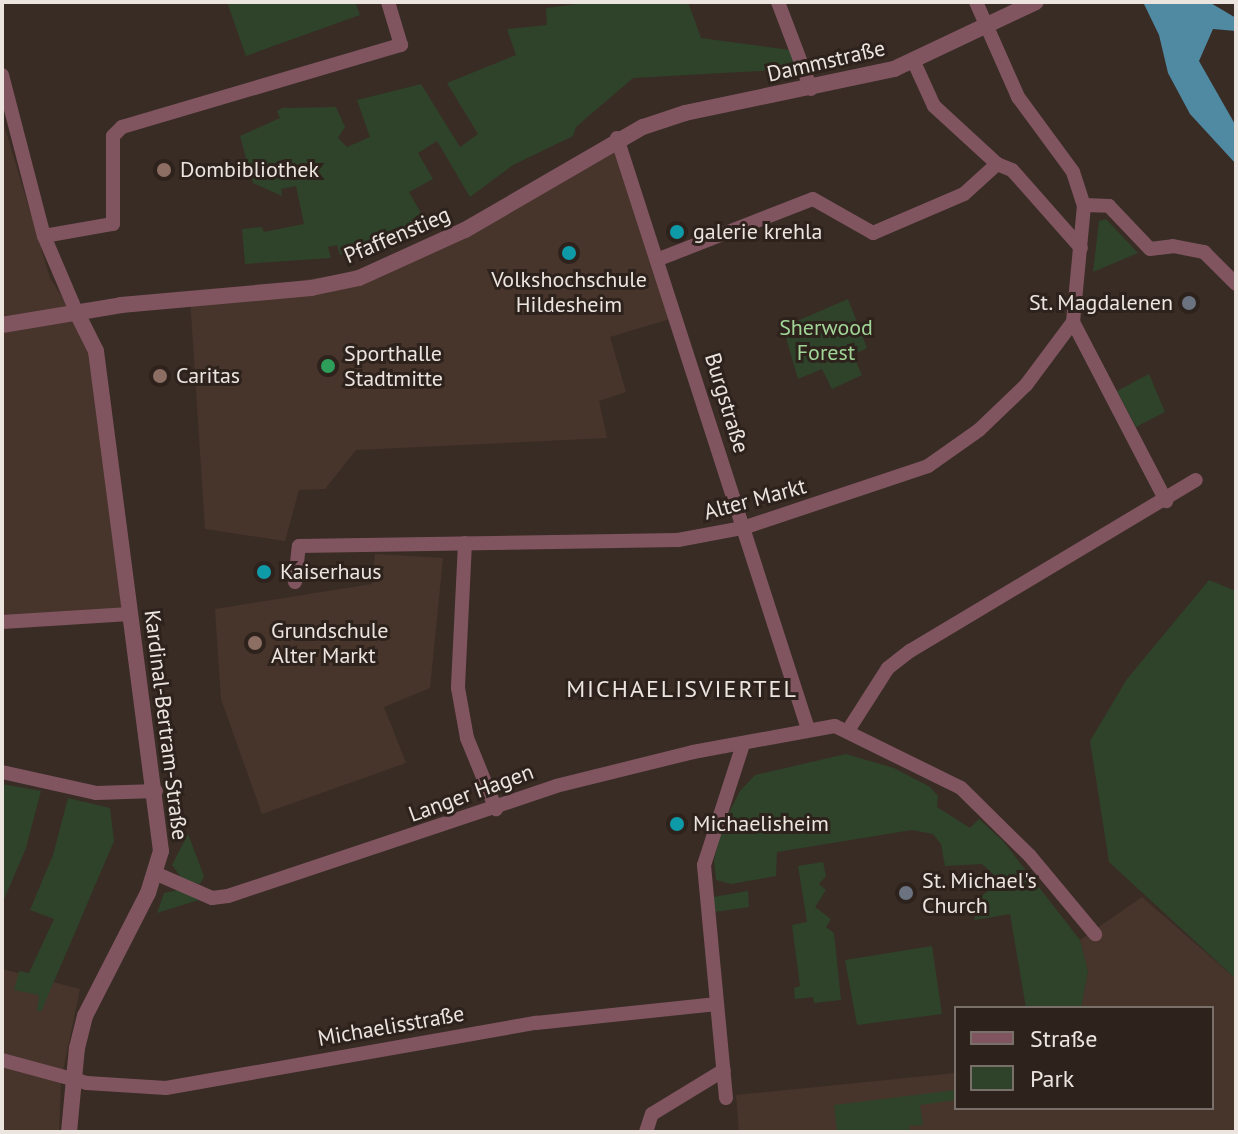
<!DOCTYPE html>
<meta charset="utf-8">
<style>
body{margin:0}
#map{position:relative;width:1238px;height:1134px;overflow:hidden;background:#392c25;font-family:"PT Sans",sans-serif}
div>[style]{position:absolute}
.built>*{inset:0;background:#47352b}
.green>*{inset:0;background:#2e4329}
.water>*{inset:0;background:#4f89a2}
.minor>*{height:14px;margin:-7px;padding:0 7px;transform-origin:7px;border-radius:7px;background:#805560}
.tertiary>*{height:16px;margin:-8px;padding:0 8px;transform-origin:8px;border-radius:8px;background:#805560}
.dots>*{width:22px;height:22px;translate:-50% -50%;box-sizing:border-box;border:4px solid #2e221c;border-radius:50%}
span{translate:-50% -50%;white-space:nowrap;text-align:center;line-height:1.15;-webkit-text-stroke:6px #2e221c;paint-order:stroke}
.street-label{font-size:22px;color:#ece4df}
.poi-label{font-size:22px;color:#ece4df}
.left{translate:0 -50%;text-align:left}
.right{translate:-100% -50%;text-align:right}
.park-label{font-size:22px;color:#a1d597}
.neighbourhood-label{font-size:24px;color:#ece4df;letter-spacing:2px}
.frame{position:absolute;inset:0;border:4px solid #ece4df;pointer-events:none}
.legend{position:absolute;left:954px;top:1006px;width:260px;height:104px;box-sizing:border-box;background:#2e221c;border:2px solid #7a706a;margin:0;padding:10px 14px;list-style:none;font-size:24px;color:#ece4df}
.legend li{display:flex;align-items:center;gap:16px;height:40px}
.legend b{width:40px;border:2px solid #7a706a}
</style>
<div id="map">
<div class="built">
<div style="clip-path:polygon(2px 118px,50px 278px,92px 343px,122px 609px,2px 617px)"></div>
<div style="clip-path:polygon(615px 143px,676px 317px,610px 337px,626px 392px,599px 401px,607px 438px,356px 450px,325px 489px,299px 490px,285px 541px,205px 529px,190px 297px,343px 274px,398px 257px)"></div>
<div style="clip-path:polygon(375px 554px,443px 558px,430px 688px,384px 707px,406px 763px,262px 814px,221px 699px,215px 609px,372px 584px)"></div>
<div style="clip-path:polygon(1142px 897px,1236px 979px,1236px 1132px,739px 1132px,736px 1095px,956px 1073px,956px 1108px,1212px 1108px,1212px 1008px,1081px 1008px,1088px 972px,1080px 940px)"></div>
<div style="clip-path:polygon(2px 969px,80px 989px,61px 1080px,59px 1132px,2px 1132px)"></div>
</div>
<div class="green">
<div style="clip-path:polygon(227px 2px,355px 2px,360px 15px,246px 56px)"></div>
<div style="clip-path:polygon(593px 2px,688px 2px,701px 38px,791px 50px,796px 69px,633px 78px,576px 127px,573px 136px,513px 165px,470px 197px,437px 141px,418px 153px,433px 179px,409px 192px,426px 222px,340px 255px,337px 245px,328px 247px,331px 258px,245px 264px,242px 229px,262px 227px,264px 232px,304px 224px,296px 186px,281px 189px,282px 196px,253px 183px,240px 136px,280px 118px,277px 111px,282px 108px,336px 107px,345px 127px,338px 138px,347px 147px,370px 137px,357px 100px,421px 84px,460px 147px,478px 134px,447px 83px,516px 55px,507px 29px,547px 25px,546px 8px)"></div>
<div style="clip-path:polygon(1106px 219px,1138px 253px,1093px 272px,1099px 221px)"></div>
<div style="clip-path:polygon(848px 299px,867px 348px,853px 355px,862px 375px,832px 389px,822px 369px,798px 379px,783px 327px)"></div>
<div style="clip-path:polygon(1149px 374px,1165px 412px,1136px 427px,1117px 391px)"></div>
<div style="clip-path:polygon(1209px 580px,1236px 591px,1236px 979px,1109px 862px,1090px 741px,1127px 679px)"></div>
<div style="clip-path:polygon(846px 754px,894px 768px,930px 787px,938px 796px,937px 807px,970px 828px,979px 819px,1003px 841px,1080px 940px,1088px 972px,1081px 1008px,1026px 1008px,1010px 914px,975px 920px,972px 904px,994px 886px,992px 873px,982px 864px,945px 866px,941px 844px,933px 834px,912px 830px,777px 852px,776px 876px,731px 884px,716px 880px,714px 860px,723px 825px,740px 791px,755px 775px)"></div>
<div style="clip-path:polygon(2px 784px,41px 791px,26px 848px,2px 904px)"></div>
<div style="clip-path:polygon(68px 798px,110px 808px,114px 841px,41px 1012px,37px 1011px,39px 995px,14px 990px,19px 971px,29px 973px,54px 919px,30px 910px,53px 855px)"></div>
<div style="clip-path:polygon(188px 834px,204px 876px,200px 884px,183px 880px,172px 865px)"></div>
<div style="clip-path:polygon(823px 862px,826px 876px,819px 884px,826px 890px,815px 907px,831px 919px,826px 927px,834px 933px,841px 1000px,814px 1003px,813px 997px,795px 999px,794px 988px,800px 986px,792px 925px,807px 922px,798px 866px)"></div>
<div style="clip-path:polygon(179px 890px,199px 900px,157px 913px,164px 893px)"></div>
<div style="clip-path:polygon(748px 891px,749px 907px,715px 912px,713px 897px)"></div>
<div style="clip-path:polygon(932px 946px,942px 1014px,857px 1025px,845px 960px)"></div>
<div style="clip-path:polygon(956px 1090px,956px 1100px,920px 1105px,923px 1125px,909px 1126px,910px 1132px,837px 1132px,834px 1105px)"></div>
</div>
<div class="water">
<div style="clip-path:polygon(1143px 2px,1209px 2px,1236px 18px,1236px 31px,1213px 29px,1199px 61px,1236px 126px,1236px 164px,1190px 114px,1168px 73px,1159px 35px)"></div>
</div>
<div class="minor">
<div style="left:778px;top:2px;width:93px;rotate:69.2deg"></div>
<div style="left:976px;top:2px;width:104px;rotate:66.1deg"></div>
<div style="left:1018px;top:97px;width:93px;rotate:53.7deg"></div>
<div style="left:1073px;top:172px;width:35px;rotate:72deg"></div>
<div style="left:1084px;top:205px;width:25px;rotate:2deg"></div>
<div style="left:1109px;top:206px;width:59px;rotate:46.4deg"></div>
<div style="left:1150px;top:249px;width:23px;rotate:-7deg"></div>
<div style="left:1173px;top:246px;width:32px;rotate:11deg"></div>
<div style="left:1204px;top:252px;width:45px;rotate:45deg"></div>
<div style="left:913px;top:60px;width:51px;rotate:65.5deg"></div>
<div style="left:934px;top:106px;width:86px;rotate:42.6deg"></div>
<div style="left:997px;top:164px;width:16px;rotate:22deg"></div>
<div style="left:1012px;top:170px;width:104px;rotate:48.5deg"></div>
<div style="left:2px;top:75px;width:166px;rotate:75.4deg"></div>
<div style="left:44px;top:236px;width:82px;rotate:66.9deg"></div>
<div style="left:617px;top:138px;width:621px;rotate:72.09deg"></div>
<div style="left:44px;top:236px;width:70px;rotate:-9.9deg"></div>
<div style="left:113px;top:224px;width:88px;rotate:-90deg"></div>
<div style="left:113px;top:136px;width:13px;rotate:-45deg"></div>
<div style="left:122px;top:127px;width:291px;rotate:-16.4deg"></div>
<div style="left:401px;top:45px;width:45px;rotate:-106.8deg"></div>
<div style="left:659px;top:259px;width:165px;rotate:-21.3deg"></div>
<div style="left:813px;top:199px;width:69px;rotate:29.5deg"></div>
<div style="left:873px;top:233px;width:99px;rotate:-23.2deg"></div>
<div style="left:964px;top:194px;width:45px;rotate:-42.3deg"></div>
<div style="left:1073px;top:322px;width:202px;rotate:62.5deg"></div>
<div style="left:465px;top:543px;width:145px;rotate:92.8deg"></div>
<div style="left:458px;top:688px;width:51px;rotate:79.8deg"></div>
<div style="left:467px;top:738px;width:77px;rotate:67.8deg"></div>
<div style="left:295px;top:582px;width:36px;rotate:-84deg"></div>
<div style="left:299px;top:546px;width:379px;rotate:-0.9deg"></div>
<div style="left:678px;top:540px;width:66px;rotate:-10.5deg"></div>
<div style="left:743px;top:528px;width:195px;rotate:-18.5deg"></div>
<div style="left:928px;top:466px;width:62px;rotate:-35.2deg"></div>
<div style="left:979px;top:430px;width:65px;rotate:-43.8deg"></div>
<div style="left:1026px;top:385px;width:79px;rotate:-53.3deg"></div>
<div style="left:1073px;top:322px;width:118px;rotate:-84.6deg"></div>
<div style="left:2px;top:622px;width:128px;rotate:-3.6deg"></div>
<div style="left:849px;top:729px;width:72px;rotate:-57.4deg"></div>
<div style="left:888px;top:668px;width:28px;rotate:-38deg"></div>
<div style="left:910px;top:651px;width:333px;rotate:-30.9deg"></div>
<div style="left:2px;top:772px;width:96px;rotate:12.6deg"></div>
<div style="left:96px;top:793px;width:60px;rotate:-1.9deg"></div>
<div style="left:157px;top:874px;width:60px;rotate:23.6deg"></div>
<div style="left:212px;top:898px;width:16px;rotate:-7deg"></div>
<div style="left:228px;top:896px;width:346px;rotate:-18.5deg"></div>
<div style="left:556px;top:786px;width:141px;rotate:-13.9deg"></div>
<div style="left:693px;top:752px;width:144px;rotate:-10.4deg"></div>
<div style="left:835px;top:726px;width:140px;rotate:26.2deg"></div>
<div style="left:961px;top:788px;width:97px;rotate:44.6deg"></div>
<div style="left:1030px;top:856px;width:102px;rotate:50.2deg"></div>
<div style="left:2px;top:1060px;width:88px;rotate:15.1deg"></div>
<div style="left:87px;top:1083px;width:79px;rotate:3.6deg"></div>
<div style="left:166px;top:1088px;width:376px;rotate:-10deg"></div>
<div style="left:536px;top:1023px;width:182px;rotate:-6deg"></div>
<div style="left:726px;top:1098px;width:234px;rotate:-95.4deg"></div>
<div style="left:704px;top:865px;width:127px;rotate:-72.1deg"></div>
<div style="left:646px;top:1132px;width:19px;rotate:-72deg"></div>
<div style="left:652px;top:1114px;width:84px;rotate:-31.4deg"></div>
</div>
<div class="tertiary">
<div style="left:2px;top:325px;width:121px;rotate:-9.5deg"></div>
<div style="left:121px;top:305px;width:191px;rotate:-5.1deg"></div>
<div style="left:311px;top:288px;width:49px;rotate:-11.8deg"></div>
<div style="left:359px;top:278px;width:116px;rotate:-24.4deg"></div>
<div style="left:465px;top:230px;width:206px;rotate:-30.1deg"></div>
<div style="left:643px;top:127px;width:44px;rotate:-18.4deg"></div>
<div style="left:685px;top:113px;width:214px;rotate:-11.9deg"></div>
<div style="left:894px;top:69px;width:157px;rotate:-25.3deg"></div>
<div style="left:69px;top:1132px;width:84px;rotate:-84.6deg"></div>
<div style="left:77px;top:1048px;width:33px;rotate:-76deg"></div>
<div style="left:85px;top:1016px;width:138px;rotate:-62.9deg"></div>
<div style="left:148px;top:893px;width:44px;rotate:-72.8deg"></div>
<div style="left:161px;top:851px;width:504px;rotate:-97.41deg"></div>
<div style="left:96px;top:351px;width:45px;rotate:-116.6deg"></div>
</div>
<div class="dots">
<div style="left:164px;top:170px;background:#8d6e63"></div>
<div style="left:677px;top:232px;background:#0f9aa8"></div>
<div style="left:569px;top:253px;background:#0f9aa8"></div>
<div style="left:1189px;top:303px;background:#6b7280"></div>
<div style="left:328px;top:366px;background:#2e9e5b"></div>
<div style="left:160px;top:376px;background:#8d6e63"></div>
<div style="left:264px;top:572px;background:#0f9aa8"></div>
<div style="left:255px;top:643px;background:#8d6e63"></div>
<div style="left:677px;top:824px;background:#0f9aa8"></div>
<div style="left:906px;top:893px;background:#6b7280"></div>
</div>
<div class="street-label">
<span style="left:826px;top:61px;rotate:-13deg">Dammstraße</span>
<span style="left:397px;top:235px;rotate:-23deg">Pfaffenstieg</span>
<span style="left:727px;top:403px;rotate:73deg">Burgstraße</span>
<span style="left:755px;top:499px;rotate:-15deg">Alter Markt</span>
<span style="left:166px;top:725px;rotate:83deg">Kardinal-Bertram-Straße</span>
<span style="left:471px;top:793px;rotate:-20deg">Langer Hagen</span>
<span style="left:391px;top:1026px;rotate:-10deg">Michaelisstraße</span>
</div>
<div class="poi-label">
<span class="left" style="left:180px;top:170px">Dombibliothek</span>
<span class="left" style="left:693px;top:232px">galerie krehla</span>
<span style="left:569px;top:292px">Volkshochschule<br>Hildesheim</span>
<span class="right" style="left:1173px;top:303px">St. Magdalenen</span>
<span class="left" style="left:344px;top:366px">Sporthalle<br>Stadtmitte</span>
<span class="left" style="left:176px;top:376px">Caritas</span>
<span class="left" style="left:280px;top:572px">Kaiserhaus</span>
<span class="left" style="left:271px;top:643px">Grundschule<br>Alter Markt</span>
<span class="left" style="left:693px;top:824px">Michaelisheim</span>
<span class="left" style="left:922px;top:893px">St. Michael's<br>Church</span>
</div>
<div class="park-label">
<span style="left:826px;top:340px">Sherwood<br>Forest</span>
</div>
<div class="neighbourhood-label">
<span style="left:682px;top:689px">MICHAELISVIERTEL</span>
</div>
<div class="frame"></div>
<ul class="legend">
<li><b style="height:10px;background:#805560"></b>Straße</li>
<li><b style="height:22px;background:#2e4329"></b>Park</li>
</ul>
</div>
